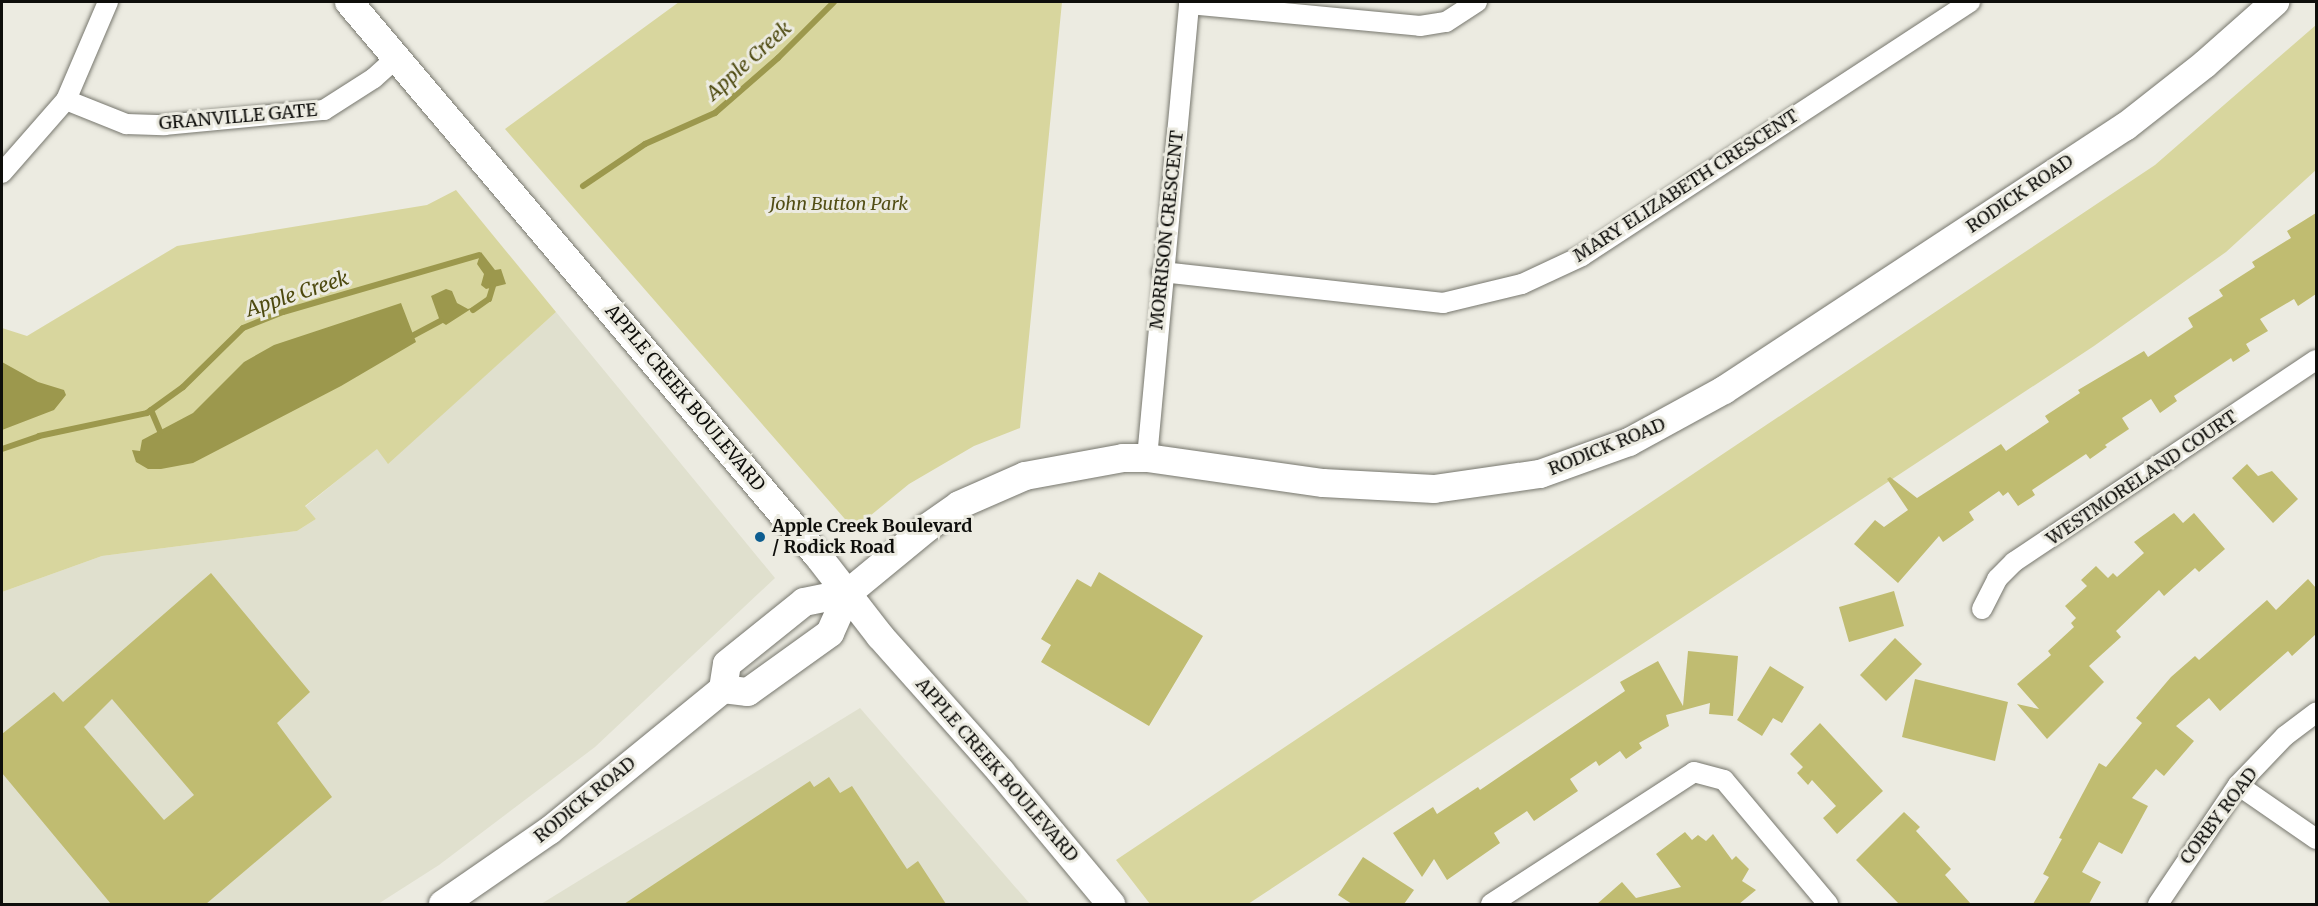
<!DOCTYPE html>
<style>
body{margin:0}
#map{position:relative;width:2318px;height:906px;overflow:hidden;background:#ecebe1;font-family:Merriweather,serif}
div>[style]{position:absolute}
.built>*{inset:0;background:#e0e0ce}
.green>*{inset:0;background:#d8d69e}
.water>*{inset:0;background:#9c984d}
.stream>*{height:6px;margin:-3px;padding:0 3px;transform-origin:3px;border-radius:3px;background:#9c984d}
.building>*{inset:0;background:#c0bc71}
.roads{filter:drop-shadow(0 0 2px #77776e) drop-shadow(0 0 2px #77776e)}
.street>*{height:20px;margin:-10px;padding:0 10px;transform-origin:10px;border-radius:10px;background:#fff}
.secondary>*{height:28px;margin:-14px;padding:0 14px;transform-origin:14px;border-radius:14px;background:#fff}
.dots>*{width:16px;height:16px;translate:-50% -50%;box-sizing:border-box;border:3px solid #ecebe1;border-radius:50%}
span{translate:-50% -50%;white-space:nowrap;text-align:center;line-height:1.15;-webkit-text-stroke:6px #ecebe1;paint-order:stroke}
.street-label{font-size:18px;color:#0e0e0b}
.park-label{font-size:18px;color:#524e15;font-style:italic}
.poi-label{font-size:18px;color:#0e0e0b;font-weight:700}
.left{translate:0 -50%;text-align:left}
.water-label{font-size:20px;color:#4d490f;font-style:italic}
.frame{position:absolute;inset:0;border:3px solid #0e0e0b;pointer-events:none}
</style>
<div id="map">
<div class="built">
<div style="clip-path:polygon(556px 312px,775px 578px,595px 747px,439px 865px,378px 904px,2px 904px,2px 592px,102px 556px,297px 531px,316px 519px,305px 507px,377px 448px,388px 463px)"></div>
<div style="clip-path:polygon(860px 708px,1030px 904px,541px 904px)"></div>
</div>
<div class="green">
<div style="clip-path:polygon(679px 2px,1062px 2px,1020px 428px,974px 446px,909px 484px,865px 520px,851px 526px,505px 129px)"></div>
<div style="clip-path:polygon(2316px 25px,2316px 170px,2226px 252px,2094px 346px,1248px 904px,1150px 904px,1116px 860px,2155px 165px)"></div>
<div style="clip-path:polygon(456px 190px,556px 312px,388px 464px,377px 449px,305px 506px,316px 519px,297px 531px,102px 556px,2px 592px,2px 328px,27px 336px,177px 246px,427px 205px)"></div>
</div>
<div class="water">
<div style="clip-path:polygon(481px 252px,495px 270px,501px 269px,506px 284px,486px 289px,481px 285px,484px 274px,477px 264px)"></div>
<div style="clip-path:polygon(446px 289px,452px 291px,457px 303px,468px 309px,474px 307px,446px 325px,440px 321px,431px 296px)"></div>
<div style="clip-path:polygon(401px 303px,416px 342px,341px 386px,193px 463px,161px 469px,148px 469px,136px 462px,132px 450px,140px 451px,142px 440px,193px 413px,244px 362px,274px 345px)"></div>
<div style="clip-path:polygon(2px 362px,38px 382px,64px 390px,66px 395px,54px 410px,2px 430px)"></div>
</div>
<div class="stream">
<div style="left:583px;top:186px;width:75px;rotate:-34.1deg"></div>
<div style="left:645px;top:144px;width:77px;rotate:-23.9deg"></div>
<div style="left:715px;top:113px;width:84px;rotate:-41.1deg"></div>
<div style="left:778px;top:58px;width:79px;rotate:-45deg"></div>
<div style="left:473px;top:310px;width:19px;rotate:-35deg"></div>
<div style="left:489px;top:299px;width:14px;rotate:-73deg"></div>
<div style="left:414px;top:335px;width:30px;rotate:-28deg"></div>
<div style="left:151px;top:410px;width:23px;rotate:67deg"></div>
<div style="left:2px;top:449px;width:39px;rotate:-19deg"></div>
<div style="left:39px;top:436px;width:110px;rotate:-12deg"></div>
<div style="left:147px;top:413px;width:44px;rotate:-35.8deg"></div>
<div style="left:183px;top:387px;width:84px;rotate:-44.5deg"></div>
<div style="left:243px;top:328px;width:43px;rotate:-21.8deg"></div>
<div style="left:283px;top:312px;width:204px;rotate:-16.2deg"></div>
</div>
<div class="building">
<div style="clip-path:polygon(2316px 213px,2316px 294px,2298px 306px,2294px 299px,2260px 319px,2268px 331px,2246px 344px,2250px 351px,2233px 362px,2231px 358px,2174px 396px,2177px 401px,2160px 413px,2151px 399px,2122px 418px,2129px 429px,2105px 445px,2107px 447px,2090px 459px,2086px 454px,2032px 490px,2035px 495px,2018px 506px,2008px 492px,2003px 496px,1999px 491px,1969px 512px,1974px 520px,1943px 542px,1939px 536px,1898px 583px,1854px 544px,1875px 520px,1884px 527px,1908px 510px,1887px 479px,1890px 477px,1917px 498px,2001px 444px,2006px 451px,2049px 422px,2045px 416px,2080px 393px,2078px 390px,2144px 351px,2148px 357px,2193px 327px,2188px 318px,2223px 296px,2219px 290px,2255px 267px,2252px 262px,2291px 238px,2287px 231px)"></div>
<div style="clip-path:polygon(2247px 464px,2258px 476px,2272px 471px,2298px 499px,2273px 523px,2232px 478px)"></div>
<div style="clip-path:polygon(2174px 513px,2183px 523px,2194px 513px,2225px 549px,2199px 572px,2195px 568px,2164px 596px,2159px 590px,2116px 631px,2121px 637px,2089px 666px,2104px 682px,2047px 739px,2017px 704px,2039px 709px,2017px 684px,2051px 655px,2048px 651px,2074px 627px,2071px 623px,2076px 618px,2065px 606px,2087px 586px,2081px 580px,2096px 566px,2108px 578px,2113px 573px,2117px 577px,2144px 553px,2134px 542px)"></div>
<div style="clip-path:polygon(1099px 572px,1203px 636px,1149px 726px,1041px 662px,1051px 645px,1041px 639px,1077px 579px,1091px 587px)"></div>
<div style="clip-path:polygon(evenodd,211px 573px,310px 692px,277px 723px,332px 797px,206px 904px,111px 904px,2px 773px,2px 734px,54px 692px,63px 702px,211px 573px,112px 699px,194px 795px,164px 820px,84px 727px,112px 699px)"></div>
<div style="clip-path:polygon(2308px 579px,2316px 588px,2316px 634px,2292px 656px,2288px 651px,2220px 711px,2209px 698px,2176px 726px,2194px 741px,2164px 776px,2156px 769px,2132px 798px,2148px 806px,2122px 854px,2099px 842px,2082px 872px,2101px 882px,2089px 904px,2033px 904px,2049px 877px,2043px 874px,2062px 839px,2059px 838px,2099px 763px,2106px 767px,2142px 723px,2136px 718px,2171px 677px,2195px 656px,2199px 660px,2267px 600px,2276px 610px)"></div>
<div style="clip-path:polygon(1894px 591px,1904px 626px,1849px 642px,1839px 607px)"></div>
<div style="clip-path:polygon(1895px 638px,1922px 664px,1886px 701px,1860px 675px)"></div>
<div style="clip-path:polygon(1688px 651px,1738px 656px,1733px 716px,1709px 714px,1710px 703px,1666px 715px,1669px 726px,1639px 743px,1642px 748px,1626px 759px,1620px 751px,1599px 766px,1596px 761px,1570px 779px,1578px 791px,1534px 821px,1527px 811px,1494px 833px,1500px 843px,1447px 880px,1434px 859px,1422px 877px,1393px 833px,1433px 807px,1437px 814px,1478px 787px,1480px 790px,1625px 691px,1620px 682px,1658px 661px,1683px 706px)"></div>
<div style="clip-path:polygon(1770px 666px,1804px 687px,1782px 723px,1773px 718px,1762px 736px,1737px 720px)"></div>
<div style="clip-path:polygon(1915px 679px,2008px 702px,1995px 761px,1902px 737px)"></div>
<div style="clip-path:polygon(1820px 723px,1883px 791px,1837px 834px,1823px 818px,1836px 806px,1812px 780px,1808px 785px,1797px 773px,1803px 767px,1790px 754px)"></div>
<div style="clip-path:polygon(829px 777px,840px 793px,852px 786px,907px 869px,918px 861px,946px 904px,624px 904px,810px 781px,814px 787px)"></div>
<div style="clip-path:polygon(1904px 812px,1920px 827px,1916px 831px,1951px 869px,1945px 875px,1971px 904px,1899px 904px,1856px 860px)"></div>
<div style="clip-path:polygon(1685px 832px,1692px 840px,1698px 835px,1706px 841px,1713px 834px,1732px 860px,1736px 856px,1749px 869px,1742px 881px,1756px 890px,1739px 904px,1597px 904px,1622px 882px,1636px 898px,1681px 887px,1656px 854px)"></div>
<div style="clip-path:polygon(1363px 857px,1414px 890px,1404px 904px,1352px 904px,1338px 895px)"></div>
</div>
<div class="roads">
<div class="street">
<div style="left:1189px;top:4px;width:232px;rotate:5.4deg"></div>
<div style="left:1420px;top:26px;width:26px;rotate:-9deg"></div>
<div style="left:1446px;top:22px;width:37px;rotate:-33deg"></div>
<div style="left:66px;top:100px;width:65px;rotate:21.8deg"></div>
<div style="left:126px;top:124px;width:38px;rotate:2deg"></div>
<div style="left:164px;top:125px;width:161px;rotate:-5.4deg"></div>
<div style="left:324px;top:110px;width:59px;rotate:-32.6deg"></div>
<div style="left:374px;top:78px;width:31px;rotate:-42deg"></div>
<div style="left:2px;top:173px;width:97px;rotate:-48.8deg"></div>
<div style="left:66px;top:100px;width:107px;rotate:-66.8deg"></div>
<div style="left:1162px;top:272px;width:283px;rotate:6.3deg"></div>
<div style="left:1443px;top:303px;width:81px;rotate:-13.5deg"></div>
<div style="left:1522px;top:284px;width:66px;rotate:-25deg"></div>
<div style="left:1582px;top:256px;width:464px;rotate:-33.2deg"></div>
<div style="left:1147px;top:458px;width:458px;rotate:-84.7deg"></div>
<div style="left:1982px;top:609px;width:34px;rotate:-63deg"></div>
<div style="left:1997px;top:579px;width:24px;rotate:-45deg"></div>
<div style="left:2014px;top:562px;width:363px;rotate:-33.8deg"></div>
<div style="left:2238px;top:785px;width:95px;rotate:34.7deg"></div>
<div style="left:1491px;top:904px;width:242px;rotate:-33deg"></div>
<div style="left:1694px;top:772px;width:31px;rotate:15deg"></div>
<div style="left:1724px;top:780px;width:162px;rotate:50deg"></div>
<div style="left:2158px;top:904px;width:143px;rotate:-56.1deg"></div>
<div style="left:2238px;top:785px;width:68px;rotate:-46.2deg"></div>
<div style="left:2285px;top:736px;width:39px;rotate:-37deg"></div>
</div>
<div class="secondary">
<div style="left:349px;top:2px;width:726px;rotate:49.75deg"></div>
<div style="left:818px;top:556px;width:101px;rotate:52.2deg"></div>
<div style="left:880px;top:636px;width:182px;rotate:48.3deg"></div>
<div style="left:1001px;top:772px;width:172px;rotate:50.2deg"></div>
<div style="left:723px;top:689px;width:25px;rotate:7deg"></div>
<div style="left:748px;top:692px;width:101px;rotate:-35.7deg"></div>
<div style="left:830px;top:633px;width:44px;rotate:-65.8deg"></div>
<div style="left:848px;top:593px;width:104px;rotate:-39.5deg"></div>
<div style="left:928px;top:527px;width:38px;rotate:-35deg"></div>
<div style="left:959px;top:505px;width:72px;rotate:-23.7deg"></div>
<div style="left:1025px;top:476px;width:100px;rotate:-10.4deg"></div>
<div style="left:1123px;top:458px;width:24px"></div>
<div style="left:1147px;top:458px;width:178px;rotate:8.1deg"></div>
<div style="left:1323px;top:483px;width:111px;rotate:3.1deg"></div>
<div style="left:1434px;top:489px;width:107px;rotate:-8.1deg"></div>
<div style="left:1540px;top:474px;width:95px;rotate:-19.8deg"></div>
<div style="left:1629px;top:442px;width:108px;rotate:-28.7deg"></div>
<div style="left:1724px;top:390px;width:480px;rotate:-33.3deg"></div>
<div style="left:2125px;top:127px;width:102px;rotate:-38.2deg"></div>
<div style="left:2205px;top:64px;width:94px;rotate:-41.5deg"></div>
<div style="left:443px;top:904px;width:129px;rotate:-34.6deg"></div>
<div style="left:549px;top:831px;width:225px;rotate:-39.2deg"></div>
<div style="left:723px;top:689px;width:25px;rotate:-81deg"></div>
<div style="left:727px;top:664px;width:99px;rotate:-38.8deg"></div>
<div style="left:804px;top:602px;width:45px;rotate:-11.6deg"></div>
</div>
</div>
<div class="dots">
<div style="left:760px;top:537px;background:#0d5d90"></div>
</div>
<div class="street-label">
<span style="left:238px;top:117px;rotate:-5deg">GRANVILLE GATE</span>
<span style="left:1686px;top:186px;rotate:-33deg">MARY ELIZABETH CRESCENT</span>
<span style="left:2020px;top:194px;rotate:-34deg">RODICK ROAD</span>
<span style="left:1167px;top:230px;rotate:-84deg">MORRISON CRESCENT</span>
<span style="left:685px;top:398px;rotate:50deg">APPLE CREEK BOULEVARD</span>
<span style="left:1607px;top:447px;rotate:-22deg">RODICK ROAD</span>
<span style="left:2142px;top:478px;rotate:-34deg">WESTMORELAND COURT</span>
<span style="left:997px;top:770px;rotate:49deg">APPLE CREEK BOULEVARD</span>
<span style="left:585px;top:800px;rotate:-39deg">RODICK ROAD</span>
<span style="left:2219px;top:816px;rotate:-53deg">CORBY ROAD</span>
</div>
<div class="park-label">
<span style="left:839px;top:204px">John Button Park</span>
</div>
<div class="poi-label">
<span class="left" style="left:772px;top:537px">Apple Creek Boulevard<br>/ Rodick Road</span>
</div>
<div class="water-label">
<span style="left:748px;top:60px;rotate:-42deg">Apple Creek</span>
<span style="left:297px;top:293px;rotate:-18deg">Apple Creek</span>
</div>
<div class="frame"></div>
</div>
